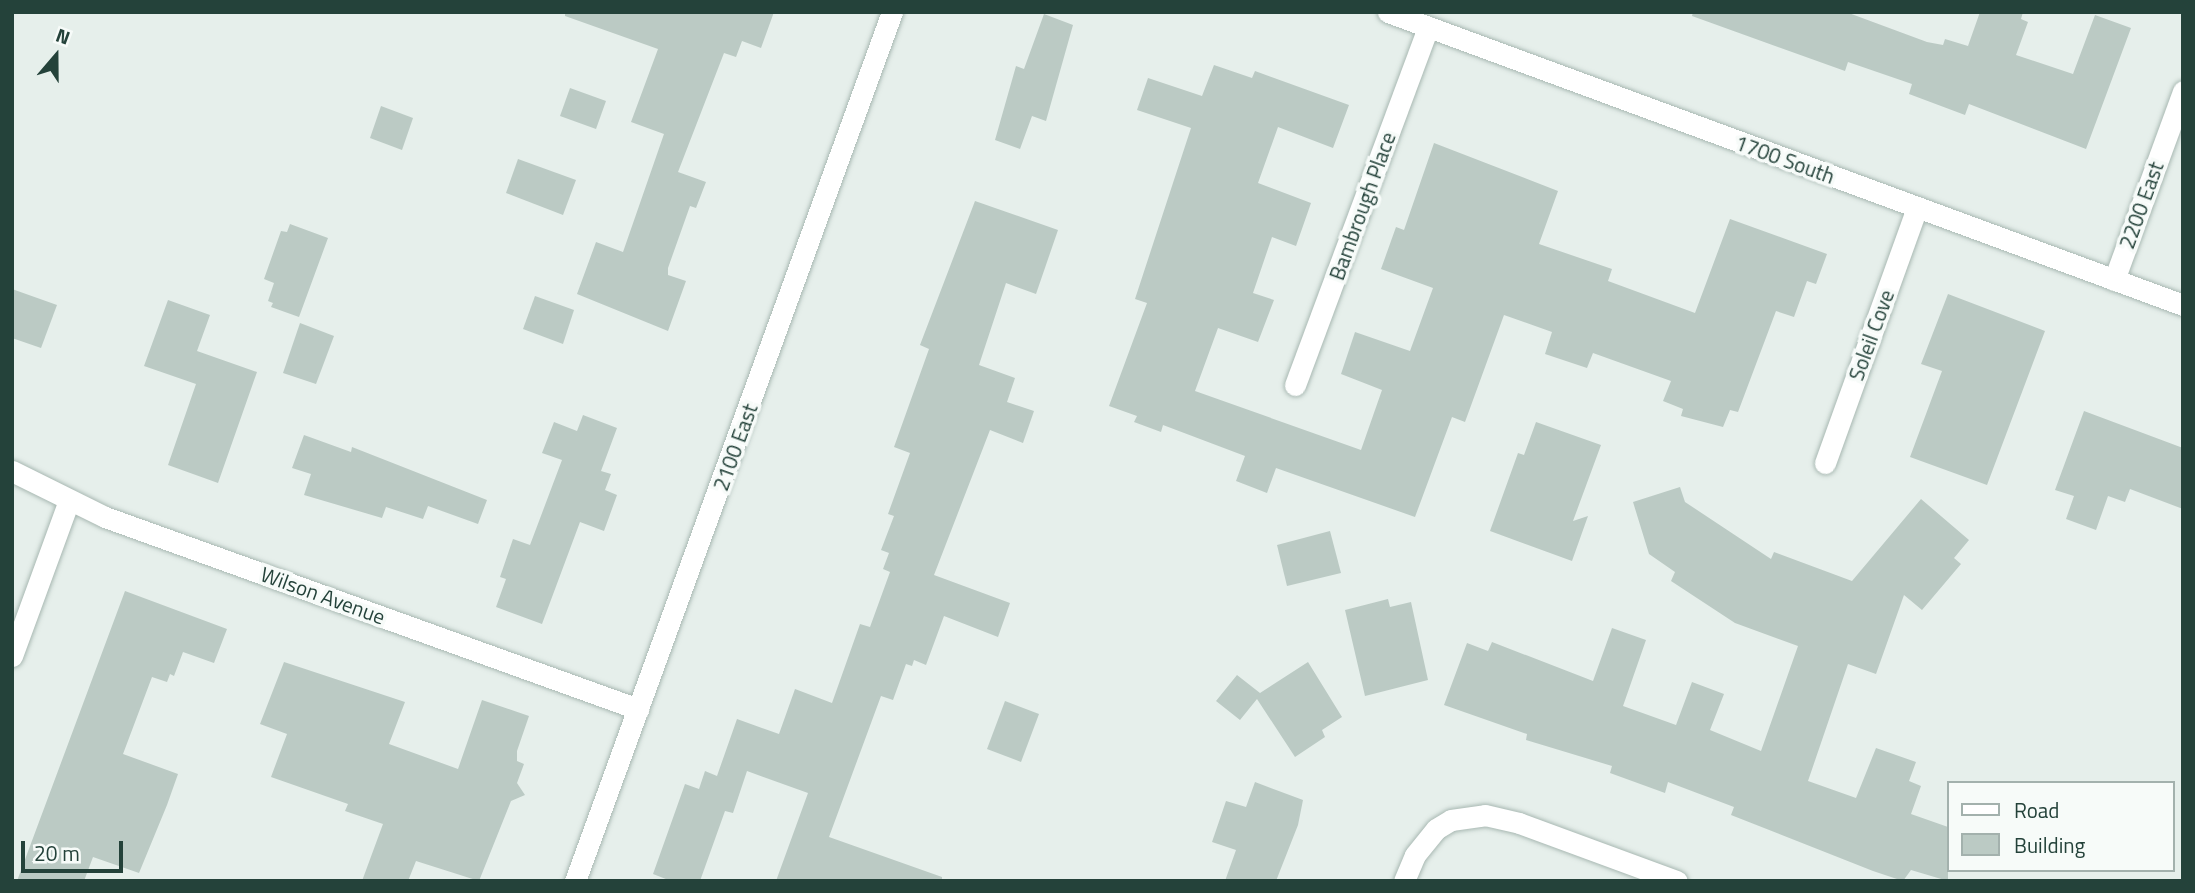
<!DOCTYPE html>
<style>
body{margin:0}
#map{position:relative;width:2195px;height:893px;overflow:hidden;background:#e6efeb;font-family:"Titillium Web",sans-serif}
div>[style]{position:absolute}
.building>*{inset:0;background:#bbcac4}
.roads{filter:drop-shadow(0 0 2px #a8b8b2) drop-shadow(0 0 2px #a8b8b2)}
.street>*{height:21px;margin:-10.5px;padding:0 10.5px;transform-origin:10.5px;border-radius:10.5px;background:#fff}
.secondary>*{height:21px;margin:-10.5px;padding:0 10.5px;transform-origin:10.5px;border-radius:10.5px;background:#fff}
span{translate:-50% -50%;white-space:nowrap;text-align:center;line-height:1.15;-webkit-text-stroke:7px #f7fbf9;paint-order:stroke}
.street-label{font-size:21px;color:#24423a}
.frame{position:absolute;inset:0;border:14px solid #24423a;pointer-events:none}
.legend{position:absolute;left:1947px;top:781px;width:228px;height:91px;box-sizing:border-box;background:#f7fbf9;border:2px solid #a3b1ad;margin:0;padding:9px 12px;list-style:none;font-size:21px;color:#24423a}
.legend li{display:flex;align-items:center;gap:14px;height:35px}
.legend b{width:35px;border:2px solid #a3b1ad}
.north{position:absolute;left:21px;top:21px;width:70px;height:70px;-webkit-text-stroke:5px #f7fbf9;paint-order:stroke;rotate:20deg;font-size:19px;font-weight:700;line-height:28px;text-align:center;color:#24423a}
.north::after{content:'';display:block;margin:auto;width:24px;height:32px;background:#24423a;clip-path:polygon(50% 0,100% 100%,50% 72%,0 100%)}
.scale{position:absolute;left:21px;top:841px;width:102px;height:32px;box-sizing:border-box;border:4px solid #24423a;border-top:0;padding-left:9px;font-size:21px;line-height:24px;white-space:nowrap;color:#24423a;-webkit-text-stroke:5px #f7fbf9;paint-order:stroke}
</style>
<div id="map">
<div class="building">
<div style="clip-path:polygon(565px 12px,774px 12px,761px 48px,742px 41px,736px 57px,724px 53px,678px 172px,706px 182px,696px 208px,690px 206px,668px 268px,668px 275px,686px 281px,668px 331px,577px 294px,596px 242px,623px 252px,664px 134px,631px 122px,658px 49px,565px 16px)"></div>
<div style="clip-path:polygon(1693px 12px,1846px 12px,1927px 42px,1943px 45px,1945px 39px,1968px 46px,1980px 12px,2023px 12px,2021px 19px,2028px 22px,2016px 55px,2073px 74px,2095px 15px,2131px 28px,2086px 149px,1969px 104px,1965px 115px,1909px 94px,1912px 84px,1848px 62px,1845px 71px,1692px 16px)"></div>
<div style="clip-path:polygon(1044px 14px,1073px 25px,1046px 121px,1032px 116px,1020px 149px,995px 140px,1016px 66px,1024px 69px)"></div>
<div style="clip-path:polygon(1214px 65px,1252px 78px,1255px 71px,1349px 105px,1333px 148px,1278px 127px,1258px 183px,1311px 203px,1296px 246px,1272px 237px,1253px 293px,1274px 300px,1258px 342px,1218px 328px,1195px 391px,1361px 450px,1382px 390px,1341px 374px,1355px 332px,1410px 351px,1433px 288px,1381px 269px,1396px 227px,1404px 230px,1434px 143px,1558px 191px,1539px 244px,1612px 269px,1608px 281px,1695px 313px,1730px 219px,1827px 254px,1816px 284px,1807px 281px,1794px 317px,1776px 311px,1738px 412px,1730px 410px,1723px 427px,1681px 416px,1683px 409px,1663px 401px,1671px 381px,1593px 353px,1587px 368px,1545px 354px,1552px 332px,1504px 315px,1465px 422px,1452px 417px,1415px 517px,1276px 468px,1267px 493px,1236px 481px,1245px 456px,1163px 425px,1161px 432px,1134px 422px,1137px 416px,1109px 406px,1147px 303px,1135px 299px,1191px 128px,1137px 110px,1148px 78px,1202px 96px)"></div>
<div style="clip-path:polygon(570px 88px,606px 101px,596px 129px,560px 116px)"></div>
<div style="clip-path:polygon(381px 106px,413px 118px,402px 150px,370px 138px)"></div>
<div style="clip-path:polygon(518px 159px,576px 180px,563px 215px,506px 193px)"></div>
<div style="clip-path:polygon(975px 201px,1058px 230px,1036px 294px,1006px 283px,979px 365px,1015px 378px,1007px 402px,1034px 411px,1023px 443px,990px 430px,934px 575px,1010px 603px,998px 637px,944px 616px,926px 665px,914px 660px,912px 666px,906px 664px,893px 700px,881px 696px,829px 837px,942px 877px,942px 881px,776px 881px,808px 793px,747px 771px,733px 813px,725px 811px,700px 881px,671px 881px,653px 874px,685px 784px,699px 789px,705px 771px,717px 776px,737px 719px,779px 734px,795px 689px,832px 703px,860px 624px,870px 627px,890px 572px,883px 569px,889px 553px,881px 550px,894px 516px,888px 514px,910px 453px,894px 447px,929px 349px,920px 345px)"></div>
<div style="clip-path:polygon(290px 224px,328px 238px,299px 317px,271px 307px,273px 303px,268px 301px,274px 283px,264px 279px,281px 231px,287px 232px)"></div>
<div style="clip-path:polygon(12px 289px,57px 305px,41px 348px,12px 338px)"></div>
<div style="clip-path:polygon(1948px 294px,2045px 331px,1987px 485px,1910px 457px,1942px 371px,1921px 364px)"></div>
<div style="clip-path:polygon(535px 296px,574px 310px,563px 344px,523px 329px)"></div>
<div style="clip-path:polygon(168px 300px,210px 315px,197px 351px,257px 372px,218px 483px,168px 465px,196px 384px,144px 366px)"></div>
<div style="clip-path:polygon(300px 323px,334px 336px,316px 384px,283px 373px)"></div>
<div style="clip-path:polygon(2084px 411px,2183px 448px,2183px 509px,2130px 489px,2125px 502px,2108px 496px,2096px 530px,2066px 519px,2074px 496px,2055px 490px)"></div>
<div style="clip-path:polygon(583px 415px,617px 428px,601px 471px,611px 474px,605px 490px,617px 495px,604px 531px,580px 522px,542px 624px,496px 607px,506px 579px,500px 577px,513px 539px,530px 545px,562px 460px,542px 453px,554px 422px,577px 431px)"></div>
<div style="clip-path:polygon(1536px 422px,1601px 445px,1573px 521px,1588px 516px,1572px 561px,1490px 531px,1518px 453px,1524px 455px)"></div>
<div style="clip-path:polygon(304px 435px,351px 452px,352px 447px,487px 500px,478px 524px,428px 506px,423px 519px,386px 507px,382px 518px,304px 495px,311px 474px,292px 468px)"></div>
<div style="clip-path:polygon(1680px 487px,1685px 502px,1771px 559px,1774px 552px,1852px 581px,1921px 499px,1969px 540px,1954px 558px,1961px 564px,1922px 610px,1904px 595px,1876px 674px,1848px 664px,1808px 781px,1856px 798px,1876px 748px,1916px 762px,1909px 781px,1921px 786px,1911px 814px,1948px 827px,1948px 881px,1911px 870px,1903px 881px,1873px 871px,1731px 815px,1734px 807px,1668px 782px,1665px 793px,1610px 773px,1612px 766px,1526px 740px,1527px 734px,1444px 705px,1467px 643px,1488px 651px,1492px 642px,1593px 681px,1612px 628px,1646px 640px,1623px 706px,1676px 725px,1692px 682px,1724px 694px,1710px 730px,1761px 751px,1798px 646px,1735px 623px,1671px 581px,1675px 572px,1649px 554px,1633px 502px)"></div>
<div style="clip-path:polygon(1330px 531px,1341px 573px,1287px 586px,1277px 545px)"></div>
<div style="clip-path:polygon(125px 591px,227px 629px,214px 663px,183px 652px,174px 676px,170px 674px,167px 682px,152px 677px,123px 754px,178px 774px,167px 805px,139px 873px,93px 857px,84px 881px,17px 881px)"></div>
<div style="clip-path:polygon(1388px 599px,1390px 607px,1411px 602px,1428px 680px,1365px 696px,1345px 610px)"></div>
<div style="clip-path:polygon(284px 662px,405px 702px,389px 744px,458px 769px,482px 700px,529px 716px,517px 751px,517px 761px,524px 764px,517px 783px,525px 795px,511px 801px,479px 881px,416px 861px,408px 881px,362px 881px,383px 824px,345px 811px,348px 804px,271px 777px,287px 734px,260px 724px)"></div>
<div style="clip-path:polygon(1308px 662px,1342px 717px,1322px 730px,1325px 737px,1295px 757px,1257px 699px,1240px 720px,1216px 701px,1237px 675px,1260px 693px)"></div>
<div style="clip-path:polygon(1005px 701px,1039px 714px,1021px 762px,987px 749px)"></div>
<div style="clip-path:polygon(1255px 782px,1303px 800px,1298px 825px,1276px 881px,1225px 881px,1236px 850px,1212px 842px,1226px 801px,1246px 807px)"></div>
</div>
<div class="roads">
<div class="street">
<div style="left:2114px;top:280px;width:201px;rotate:-69.9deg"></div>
<div style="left:1295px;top:385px;width:382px;rotate:-69.6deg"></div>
<div style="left:1825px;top:463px;width:272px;rotate:-70.2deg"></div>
<div style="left:12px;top:471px;width:104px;rotate:26.3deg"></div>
<div style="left:105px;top:517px;width:567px;rotate:19.81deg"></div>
<div style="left:12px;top:656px;width:166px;rotate:-69.9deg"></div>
<div style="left:1404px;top:881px;width:28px;rotate:-67deg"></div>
<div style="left:1415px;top:855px;width:33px;rotate:-51deg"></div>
<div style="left:1436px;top:829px;width:17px;rotate:-31deg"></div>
<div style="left:1451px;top:820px;width:34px;rotate:-8deg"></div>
<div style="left:1485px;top:815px;width:35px;rotate:13deg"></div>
<div style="left:1519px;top:823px;width:168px;rotate:20.2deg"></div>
</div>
<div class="secondary">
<div style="left:1388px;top:12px;width:847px;rotate:20.23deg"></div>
<div style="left:575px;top:881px;width:925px;rotate:-69.96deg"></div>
</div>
</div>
<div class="street-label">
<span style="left:1785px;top:159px;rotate:20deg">1700 South</span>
<span style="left:2141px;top:205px;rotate:-70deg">2200 East</span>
<span style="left:1362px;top:206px;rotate:-70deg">Bambrough Place</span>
<span style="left:1871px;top:335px;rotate:-70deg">Soleil Cove</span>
<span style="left:735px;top:447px;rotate:-70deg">2100 East</span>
<span style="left:323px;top:595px;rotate:20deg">Wilson Avenue</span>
</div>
<div class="frame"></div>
<ul class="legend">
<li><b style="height:9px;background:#fff"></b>Road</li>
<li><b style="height:19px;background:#bbcac4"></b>Building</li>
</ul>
<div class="north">N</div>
<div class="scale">20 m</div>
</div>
